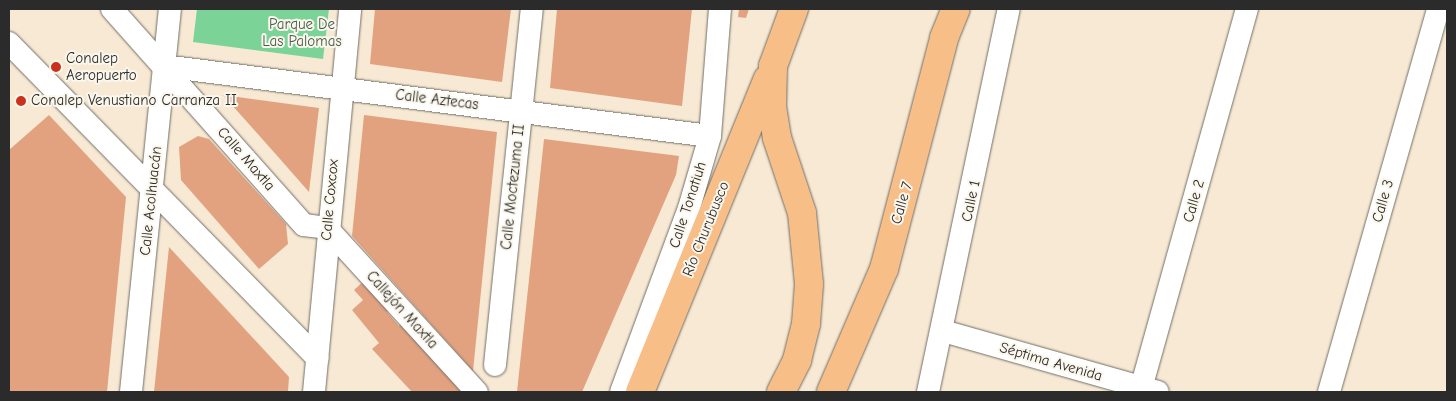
<!DOCTYPE html>
<meta charset="utf-8">
<style>
body{margin:0}
#map{position:relative;width:1456px;height:401px;overflow:hidden;background:#f7e9d4;font-family:"Comic Neue",sans-serif}
div>[style]{position:absolute}
.green>*{inset:0;background:#7cd397}
.building>*{inset:0;background:#e2a280}
.roads{filter:drop-shadow(0 0 1px #726e66) drop-shadow(0 0 1px #726e66)}
.minor>*{height:22px;margin:-11px;padding:0 11px;transform-origin:11px;border-radius:11px;background:#fff}
.major>*{height:28px;margin:-14px;padding:0 14px;transform-origin:14px;border-radius:14px;background:#f7be87}
.dots>*{width:14px;height:14px;translate:-50% -50%;box-sizing:border-box;border:2px solid #fbf7ec;border-radius:50%}
span{translate:-50% -50%;white-space:nowrap;text-align:center;line-height:1.15;-webkit-text-stroke:4px #fbf7ec;paint-order:stroke}
.park-label{font-size:15px;color:#435d4b}
.poi-label{font-size:15px;color:#2b2b2b}
.left{translate:0 -50%;text-align:left}
.street-label{font-size:15px;color:#2b2b2b}
.frame{position:absolute;inset:0;border:10px solid #2b2b2b;pointer-events:none}
</style>
<div id="map">
<div class="green">
<div style="clip-path:polygon(197px 9px,329px 9px,323px 59px,193px 42px)"></div>
</div>
<div class="building">
<div style="clip-path:polygon(375px 9px,511px 9px,502px 82px,370px 64px)"></div>
<div style="clip-path:polygon(557px 9px,692px 9px,682px 106px,550px 88px)"></div>
<div style="clip-path:polygon(739px 9px,749px 9px,746px 18px,738px 17px)"></div>
<div style="clip-path:polygon(223px 95px,319px 108px,309px 192px,280px 159px)"></div>
<div style="clip-path:polygon(49px 115px,126px 197px,107px 392px,9px 392px,9px 150px)"></div>
<div style="clip-path:polygon(364px 115px,497px 132px,473px 371px,352px 236px)"></div>
<div style="clip-path:polygon(198px 136px,209px 139px,286px 224px,288px 244px,259px 269px,181px 180px,179px 147px)"></div>
<div style="clip-path:polygon(544px 139px,679px 156px,676px 175px,582px 392px,517px 392px)"></div>
<div style="clip-path:polygon(169px 247px,289px 377px,288px 392px,154px 392px)"></div>
<div style="clip-path:polygon(367px 278px,393px 307px,387px 312px,399px 326px,402px 322px,466px 392px,412px 392px,372px 349px,379px 343px,352px 310px,363px 300px,354px 290px)"></div>
</div>
<div class="roads">
<div class="minor">
<div style="left:112px;top:9px;width:289px;rotate:48.4deg"></div>
<div style="left:304px;top:225px;width:23px;rotate:7deg"></div>
<div style="left:327px;top:228px;width:222px;rotate:47.6deg"></div>
<div style="left:9px;top:43px;width:441px;rotate:45.6deg"></div>
<div style="left:164px;top:66px;width:550px;rotate:7.31deg"></div>
<div style="left:943px;top:331px;width:223px;rotate:15.8deg"></div>
<div style="left:495px;top:365px;width:358px;rotate:-84.1deg"></div>
<div style="left:131px;top:392px;width:385px;rotate:-84.2deg"></div>
<div style="left:314px;top:392px;width:385px;rotate:-84.6deg"></div>
<div style="left:621px;top:392px;width:196px;rotate:-69.7deg"></div>
<div style="left:689px;top:208px;width:75px;rotate:-73.7deg"></div>
<div style="left:710px;top:136px;width:127px;rotate:-85.5deg"></div>
<div style="left:928px;top:392px;width:391px;rotate:-78.1deg"></div>
<div style="left:1140px;top:392px;width:398px;rotate:-74.4deg"></div>
<div style="left:1329px;top:392px;width:398px;rotate:-74.1deg"></div>
</div>
<div class="major">
<div style="left:640px;top:392px;width:338px;rotate:-67.8deg"></div>
<div style="left:781px;top:392px;width:36px;rotate:-63deg"></div>
<div style="left:797px;top:360px;width:37px;rotate:-76deg"></div>
<div style="left:806px;top:324px;width:40px;rotate:-85.7deg"></div>
<div style="left:809px;top:284px;width:71px;rotate:-95.6deg"></div>
<div style="left:802px;top:213px;width:79px;rotate:-108.4deg"></div>
<div style="left:777px;top:138px;width:30px;rotate:-99deg"></div>
<div style="left:772px;top:108px;width:42px;rotate:-88.6deg"></div>
<div style="left:773px;top:66px;width:61px;rotate:-69.8deg"></div>
<div style="left:831px;top:392px;width:134px;rotate:-66.7deg"></div>
<div style="left:884px;top:269px;width:239px;rotate:-75.4deg"></div>
<div style="left:944px;top:38px;width:31px;rotate:-68deg"></div>
</div>
</div>
<div class="dots">
<div style="left:56px;top:67px;background:#c8321e"></div>
<div style="left:21px;top:101px;background:#c8321e"></div>
</div>
<div class="park-label">
<span style="left:302px;top:33px">Parque De<br>Las Palomas</span>
</div>
<div class="poi-label">
<span class="left" style="left:66px;top:67px">Conalep<br>Aeropuerto</span>
<span class="left" style="left:31px;top:101px">Conalep Venustiano Carranza II</span>
</div>
<div class="street-label">
<span style="left:437px;top:100px;rotate:7deg">Calle Aztecas</span>
<span style="left:246px;top:159px;rotate:49deg">Calle Maxtla</span>
<span style="left:513px;top:187px;rotate:-84deg">Calle Moctezuma II</span>
<span style="left:330px;top:200px;rotate:-85deg">Calle Coxcox</span>
<span style="left:151px;top:201px;rotate:-84deg">Calle Acolhuacán</span>
<span style="left:971px;top:201px;rotate:-78deg">Calle 1</span>
<span style="left:1194px;top:201px;rotate:-74deg">Calle 2</span>
<span style="left:1383px;top:201px;rotate:-74deg">Calle 3</span>
<span style="left:902px;top:203px;rotate:-74deg">Calle 7</span>
<span style="left:688px;top:205px;rotate:-72deg">Calle Tonatiuh</span>
<span style="left:706px;top:229px;rotate:-68deg">Río Churubusco</span>
<span style="left:402px;top:310px;rotate:48deg">Callejón Maxtla</span>
<span style="left:1051px;top:362px;rotate:16deg">Séptima Avenida</span>
</div>
<div class="frame"></div>
</div>
